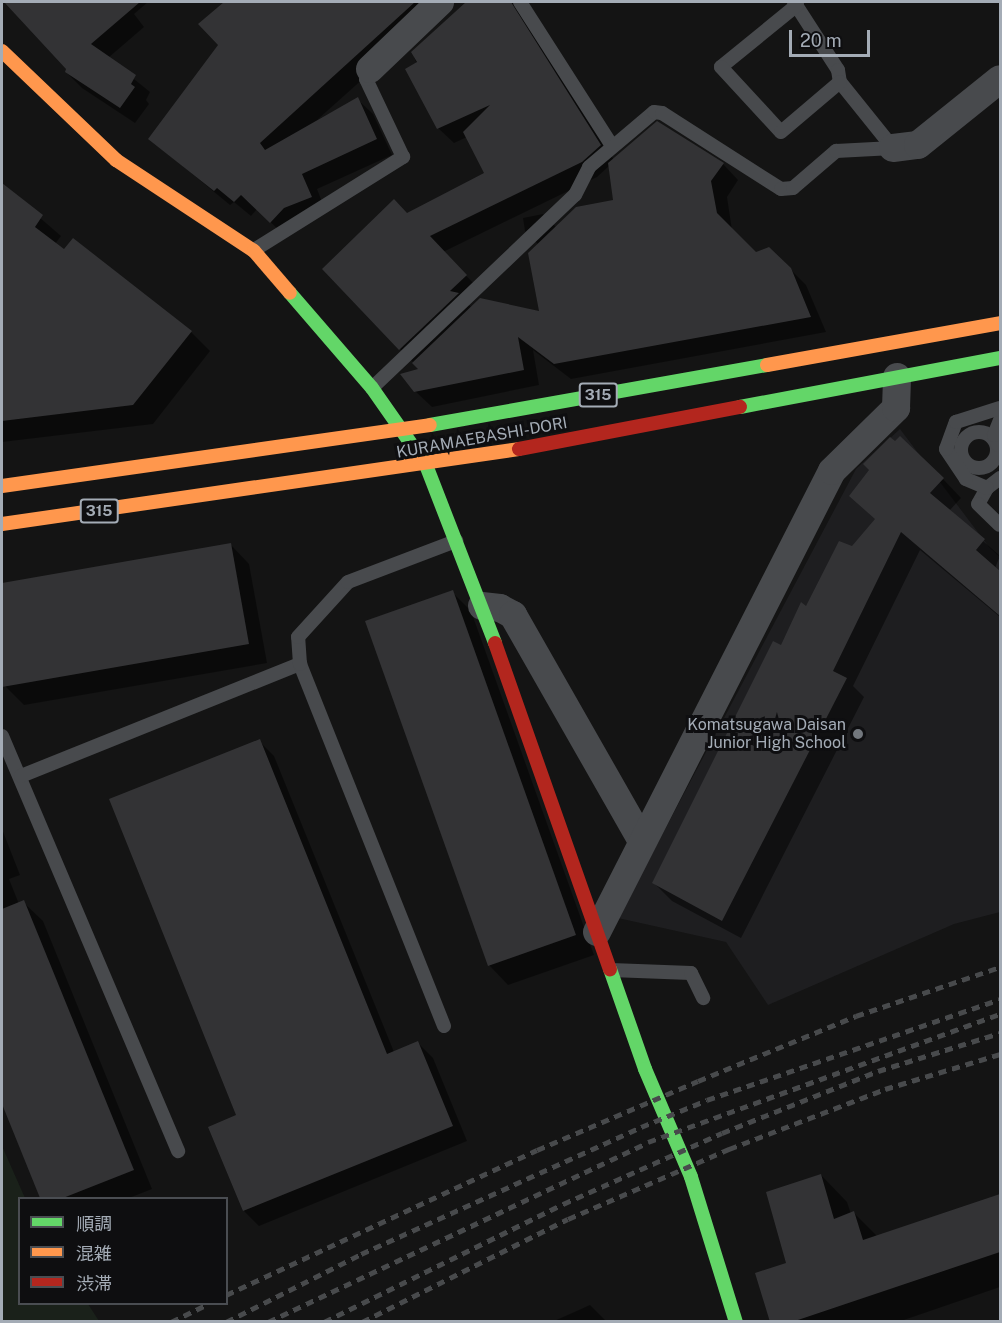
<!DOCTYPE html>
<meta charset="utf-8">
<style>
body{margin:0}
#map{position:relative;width:1002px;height:1323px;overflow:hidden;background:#141414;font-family:"Public Sans","Noto Sans JP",sans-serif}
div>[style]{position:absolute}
.built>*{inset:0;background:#1e1e20}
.green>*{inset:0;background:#1a211a}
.shadow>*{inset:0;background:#0007}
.building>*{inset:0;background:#333335}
.lane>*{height:14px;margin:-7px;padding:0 7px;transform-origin:7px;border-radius:7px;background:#484a4d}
.lane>.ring{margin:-7px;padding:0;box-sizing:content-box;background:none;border:14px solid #484a4d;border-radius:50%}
.street>*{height:28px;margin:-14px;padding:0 14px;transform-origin:14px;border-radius:14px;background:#484a4d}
.fast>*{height:14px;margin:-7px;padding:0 7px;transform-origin:7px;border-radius:7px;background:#63d668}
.slow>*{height:14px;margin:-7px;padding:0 7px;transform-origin:7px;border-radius:7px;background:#ff974d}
.jam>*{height:14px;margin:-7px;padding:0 7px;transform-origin:7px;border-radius:7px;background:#b3261e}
.rail>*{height:4.5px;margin-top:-2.25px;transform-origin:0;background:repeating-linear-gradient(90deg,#484a4c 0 8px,transparent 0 14px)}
.dots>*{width:16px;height:16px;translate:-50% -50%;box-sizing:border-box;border:3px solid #0e0e10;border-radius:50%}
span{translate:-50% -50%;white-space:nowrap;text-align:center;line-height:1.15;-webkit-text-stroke:6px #0e0e10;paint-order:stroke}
.shield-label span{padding:2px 4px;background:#0e0e10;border:2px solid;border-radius:4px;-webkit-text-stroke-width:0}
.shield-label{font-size:15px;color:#a4acb6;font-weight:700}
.street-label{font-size:16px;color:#a4acb6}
.poi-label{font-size:16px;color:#a4acb6}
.right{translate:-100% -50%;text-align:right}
.frame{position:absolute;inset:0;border:3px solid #a4acb6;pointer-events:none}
.legend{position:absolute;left:18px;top:1197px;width:210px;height:108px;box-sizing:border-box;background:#0e0e10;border:2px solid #4a4d52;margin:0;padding:8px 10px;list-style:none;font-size:18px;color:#a4acb6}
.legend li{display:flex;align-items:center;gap:12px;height:30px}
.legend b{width:30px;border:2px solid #4a4d52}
.scale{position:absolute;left:789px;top:30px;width:81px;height:27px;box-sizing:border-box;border:3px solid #a4acb6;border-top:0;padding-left:8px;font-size:18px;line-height:21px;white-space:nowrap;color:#a4acb6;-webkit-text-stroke:4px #0e0e10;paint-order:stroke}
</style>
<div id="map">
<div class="built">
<div style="clip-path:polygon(900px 429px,989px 547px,1000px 557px,1000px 912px,954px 924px,768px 1005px,726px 942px,618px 918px,856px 469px)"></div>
</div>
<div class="green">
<div style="clip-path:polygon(2px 1146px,25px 1198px,20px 1198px,20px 1304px,88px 1304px,99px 1321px,2px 1321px)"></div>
</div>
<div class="shadow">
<div style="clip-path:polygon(15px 2px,148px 2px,134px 14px,144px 27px,108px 58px,150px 92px,146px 100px,149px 104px,135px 123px,82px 88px,66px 72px,68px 69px)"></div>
<div style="clip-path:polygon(226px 2px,432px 2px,422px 26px,317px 120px,357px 99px,373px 114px,392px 155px,317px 189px,326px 212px,286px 237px,257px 209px,251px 216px,234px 202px,230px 205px,150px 139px,220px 45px,200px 24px)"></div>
<div style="clip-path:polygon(evenodd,468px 2px,515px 2px,614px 160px,723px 164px,738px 180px,727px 197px,732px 230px,756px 253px,769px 248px,806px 285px,826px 332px,571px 379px,533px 350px,539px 385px,432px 407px,415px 391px,421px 370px,400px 349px,407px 214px,486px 173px,467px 137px,454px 143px,438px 128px,413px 53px,468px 2px,609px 166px,615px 201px,556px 227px,543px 214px,523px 218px,525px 231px,538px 244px,540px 313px,472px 308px,468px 304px,481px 291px,443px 252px,597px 177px,609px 166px)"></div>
<div style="clip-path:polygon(2px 185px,61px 236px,55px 244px,191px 332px,210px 351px,153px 424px,2px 442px)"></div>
<div style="clip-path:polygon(943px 479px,961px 498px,949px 511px,1000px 556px,995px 568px,1000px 573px,1000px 617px,920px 550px,853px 686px,864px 697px,741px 938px,672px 901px,653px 882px,806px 608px,853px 548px)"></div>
<div style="clip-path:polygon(230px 544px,249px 564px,267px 663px,24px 705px,5px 686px,2px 585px)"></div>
<div style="clip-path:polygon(452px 592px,471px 611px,594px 955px,508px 985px,489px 965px)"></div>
<div style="clip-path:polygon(259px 741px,274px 756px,394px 1052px,418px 1043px,433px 1058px,467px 1141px,259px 1226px,244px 1211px,210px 1128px,238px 1116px)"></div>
<div style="clip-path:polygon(2px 829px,20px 875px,9px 879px,19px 904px,23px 902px,43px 921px,152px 1189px,129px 1198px,42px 1198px,2px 1100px)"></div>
<div style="clip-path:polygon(821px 1175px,847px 1202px,851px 1214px,854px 1213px,878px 1237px,1000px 1196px,1000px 1287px,898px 1322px,772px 1322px,787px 1263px)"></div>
<div style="clip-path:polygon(590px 1305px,607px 1322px,552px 1322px)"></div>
</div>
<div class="building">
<div style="clip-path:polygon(4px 2px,140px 2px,91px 44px,136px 75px,131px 84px,135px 87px,120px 108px,65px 72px,66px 69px)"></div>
<div style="clip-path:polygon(224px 2px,415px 2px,260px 143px,265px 150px,358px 97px,377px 139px,302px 174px,312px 197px,284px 208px,270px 223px,241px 195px,234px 202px,217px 188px,214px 191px,148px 139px,218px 45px,198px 24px)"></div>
<div style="clip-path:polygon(466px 2px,511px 2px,601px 145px,582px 162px,430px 236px,467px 275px,450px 291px,459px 293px,399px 350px,322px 269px,394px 199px,407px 213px,484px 173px,463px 132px,490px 105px,437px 129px,405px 69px,417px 62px,411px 52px)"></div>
<div style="clip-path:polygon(657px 121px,724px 163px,711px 181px,717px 213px,756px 252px,769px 247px,791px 268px,811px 317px,554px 364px,518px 337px,524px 370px,414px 392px,400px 374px,418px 369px,412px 363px,480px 298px,539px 311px,528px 253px,576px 207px,613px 200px,608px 163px)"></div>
<div style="clip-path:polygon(2px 183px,43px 215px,35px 227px,64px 249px,73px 238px,192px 331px,133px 405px,2px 421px)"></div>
<div style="clip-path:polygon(900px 436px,944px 478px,930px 493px,985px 539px,976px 550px,1000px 571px,1000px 616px,901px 532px,833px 671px,847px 678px,722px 921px,652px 883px,773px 641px,781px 645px,801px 602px,806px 606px,839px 541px,852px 546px,875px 519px,849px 496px,869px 470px,863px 464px,890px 437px,895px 441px)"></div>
<div style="clip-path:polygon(231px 543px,249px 644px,2px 687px,2px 583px)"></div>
<div style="clip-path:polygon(453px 590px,576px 935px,488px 966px,365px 621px)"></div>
<div style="clip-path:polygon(260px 739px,387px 1054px,418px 1041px,453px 1126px,243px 1211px,208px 1127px,236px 1115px,109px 799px)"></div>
<div style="clip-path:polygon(24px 900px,134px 1170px,63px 1198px,40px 1198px,2px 1104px,2px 909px)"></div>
<div style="clip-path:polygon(821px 1174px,834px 1219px,854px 1211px,863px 1240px,1000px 1194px,1000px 1252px,792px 1322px,770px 1322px,755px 1273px,786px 1263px,766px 1192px)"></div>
</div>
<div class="lane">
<div style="left:520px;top:2px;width:171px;rotate:57.4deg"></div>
<div style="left:794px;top:2px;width:81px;rotate:57.1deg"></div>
<div style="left:838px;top:70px;width:12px;rotate:81deg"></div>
<div style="left:840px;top:82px;width:85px;rotate:51.2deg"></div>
<div style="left:797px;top:5px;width:98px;rotate:140.8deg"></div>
<div style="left:721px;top:67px;width:88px;rotate:47.3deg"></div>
<div style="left:781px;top:132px;width:77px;rotate:-40.3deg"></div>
<div style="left:254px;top:250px;width:176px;rotate:-32deg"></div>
<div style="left:403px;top:157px;width:86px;rotate:-115.4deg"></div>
<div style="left:366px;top:79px;width:11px;rotate:-68deg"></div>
<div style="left:372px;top:388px;width:280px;rotate:-43.6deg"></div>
<div style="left:575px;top:195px;width:31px;rotate:-63deg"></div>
<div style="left:589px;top:167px;width:85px;rotate:-40.2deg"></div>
<div style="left:654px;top:112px;width:8px;rotate:7deg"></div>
<div style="left:662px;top:113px;width:141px;rotate:32.6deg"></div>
<div style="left:781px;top:189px;width:12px;rotate:-5deg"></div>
<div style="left:793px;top:188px;width:57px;rotate:-40.7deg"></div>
<div style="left:836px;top:151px;width:57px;rotate:-3deg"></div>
<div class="ring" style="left:961px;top:432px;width:22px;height:22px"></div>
<div style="left:998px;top:445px;width:11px;rotate:-112deg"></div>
<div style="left:994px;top:435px;width:16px;rotate:-68deg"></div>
<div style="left:1000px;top:478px;width:16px;rotate:142deg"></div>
<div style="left:987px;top:488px;width:18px;rotate:119deg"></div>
<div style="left:978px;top:504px;width:30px;rotate:44deg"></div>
<div style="left:987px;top:488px;width:23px;rotate:-157deg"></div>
<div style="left:966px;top:479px;width:36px;rotate:-124deg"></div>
<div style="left:946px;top:449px;width:29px;rotate:-70deg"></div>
<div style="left:956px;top:422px;width:46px;rotate:-17.7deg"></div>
<div style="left:2px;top:736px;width:451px;rotate:67deg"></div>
<div style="left:21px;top:776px;width:301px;rotate:-21.9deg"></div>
<div style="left:611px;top:970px;width:80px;rotate:2.1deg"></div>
<div style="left:691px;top:973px;width:28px;rotate:64deg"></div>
<div style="left:444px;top:1026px;width:390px;rotate:-111.7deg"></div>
<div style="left:300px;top:664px;width:27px;rotate:-94deg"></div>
<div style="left:298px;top:637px;width:74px;rotate:-47.7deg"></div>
<div style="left:348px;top:582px;width:116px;rotate:-20.8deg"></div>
</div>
<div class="street">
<div style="left:370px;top:69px;width:97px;rotate:-43.7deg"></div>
<div style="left:893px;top:148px;width:25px;rotate:-7deg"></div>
<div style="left:918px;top:145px;width:105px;rotate:-38.8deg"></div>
<div style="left:482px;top:606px;width:18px;rotate:6deg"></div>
<div style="left:500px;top:608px;width:15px;rotate:28deg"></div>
<div style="left:513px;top:615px;width:260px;rotate:60.3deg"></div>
<div style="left:597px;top:932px;width:517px;rotate:-62.99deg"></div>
<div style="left:832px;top:471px;width:90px;rotate:-44.5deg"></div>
<div style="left:896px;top:408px;width:31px;rotate:-88deg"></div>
</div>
<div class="fast">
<div style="left:290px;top:293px;width:125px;rotate:49.2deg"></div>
<div style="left:372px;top:388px;width:94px;rotate:55deg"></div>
<div style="left:426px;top:465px;width:191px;rotate:68.8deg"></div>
<div style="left:740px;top:407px;width:265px;rotate:-10.7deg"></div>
<div style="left:430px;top:425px;width:342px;rotate:-10.1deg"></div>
<div style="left:610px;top:969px;width:106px;rotate:70.7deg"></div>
<div style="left:645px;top:1069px;width:117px;rotate:66.9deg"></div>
<div style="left:691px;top:1177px;width:152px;rotate:72.8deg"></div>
</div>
<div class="slow">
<div style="left:2px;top:51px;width:158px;rotate:43.7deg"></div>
<div style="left:116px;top:160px;width:165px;rotate:33.4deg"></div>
<div style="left:254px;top:251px;width:55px;rotate:49.4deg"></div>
<div style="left:767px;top:365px;width:237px;rotate:-10.2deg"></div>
<div style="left:2px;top:486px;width:432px;rotate:-8.1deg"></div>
<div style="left:2px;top:524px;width:522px;rotate:-8.25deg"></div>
</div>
<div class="jam">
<div style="left:519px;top:449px;width:225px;rotate:-10.8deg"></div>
<div style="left:495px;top:643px;width:346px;rotate:70.6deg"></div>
</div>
<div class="rail">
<div style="left:226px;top:1295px;width:343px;rotate:-25deg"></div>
<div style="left:537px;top:1150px;width:175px;rotate:-23.2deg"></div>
<div style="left:698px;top:1081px;width:171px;rotate:-22.4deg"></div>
<div style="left:856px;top:1016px;width:152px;rotate:-18.8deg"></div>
<div style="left:171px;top:1322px;width:41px;rotate:-25.9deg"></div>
<div style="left:226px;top:1322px;width:151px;rotate:-26.7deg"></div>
<div style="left:361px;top:1254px;width:307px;rotate:-24.4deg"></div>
<div style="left:641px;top:1127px;width:71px;rotate:-22.2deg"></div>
<div style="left:707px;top:1100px;width:310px;rotate:-19deg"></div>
<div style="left:268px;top:1322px;width:420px;rotate:-25.3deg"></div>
<div style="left:648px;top:1142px;width:375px;rotate:-20deg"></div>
<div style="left:324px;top:1322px;width:267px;rotate:-26.3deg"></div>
<div style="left:563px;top:1204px;width:174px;rotate:-24.1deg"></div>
<div style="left:722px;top:1133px;width:168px;rotate:-21.7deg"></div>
<div style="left:878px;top:1071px;width:128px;rotate:-17.3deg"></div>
<div style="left:362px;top:1322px;width:230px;rotate:-26.6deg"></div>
<div style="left:568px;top:1219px;width:176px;rotate:-23.5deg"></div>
<div style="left:729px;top:1149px;width:167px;rotate:-21deg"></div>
<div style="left:885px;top:1089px;width:120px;rotate:-16.9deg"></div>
</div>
<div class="dots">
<div style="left:858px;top:734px;background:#72777d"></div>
</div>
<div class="shield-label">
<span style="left:598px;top:395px">315</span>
<span style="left:99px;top:511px">315</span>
</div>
<div class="street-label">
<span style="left:482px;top:438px;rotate:-10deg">KURAMAEBASHI-DORI</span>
</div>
<div class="poi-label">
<span class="right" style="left:846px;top:734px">Komatsugawa Daisan<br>Junior High School</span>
</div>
<div class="frame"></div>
<ul class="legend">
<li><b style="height:8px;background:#63d668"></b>順調</li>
<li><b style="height:8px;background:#ff974d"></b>混雑</li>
<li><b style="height:8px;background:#b3261e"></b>渋滞</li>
</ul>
<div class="scale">20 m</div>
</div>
